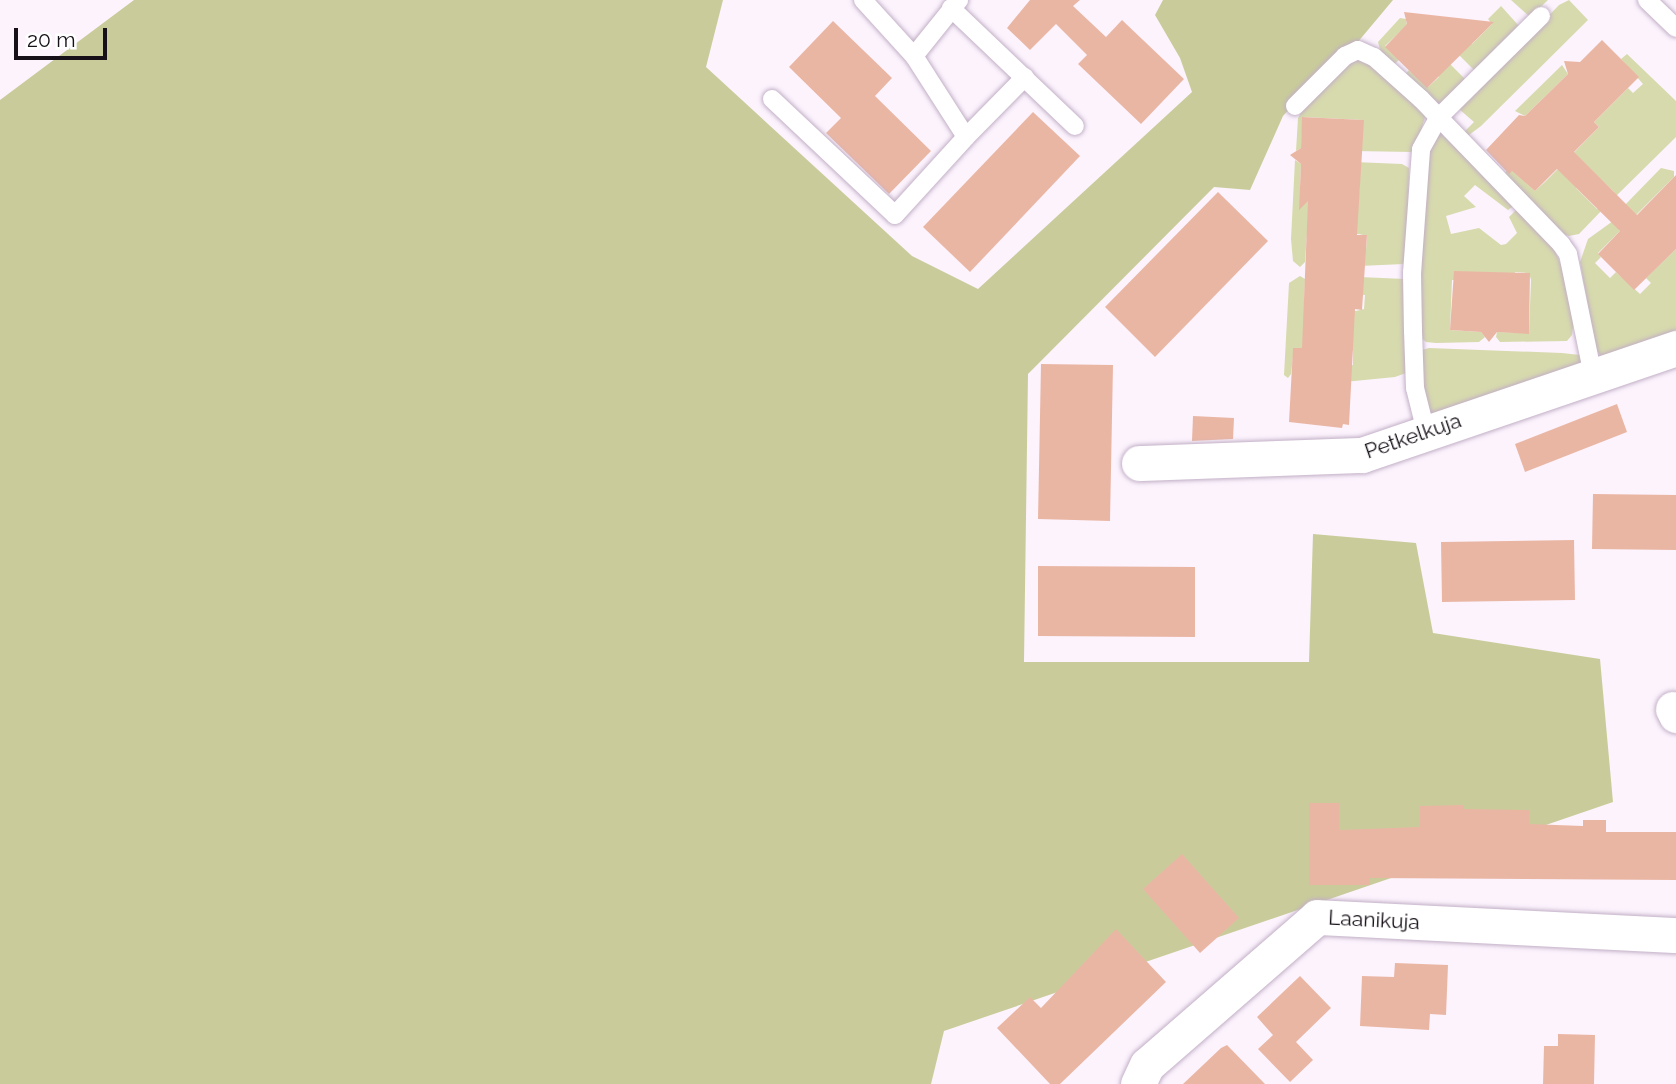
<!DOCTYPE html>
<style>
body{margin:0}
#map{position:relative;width:1676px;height:1084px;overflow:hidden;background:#fcf3fd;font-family:Raleway,sans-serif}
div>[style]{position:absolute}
.green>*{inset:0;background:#d7daad}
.forest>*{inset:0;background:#c9cc9a}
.building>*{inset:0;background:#eab6a4}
.roads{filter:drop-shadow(0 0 2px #c2afc6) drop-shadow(0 0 2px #c2afc6)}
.lane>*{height:18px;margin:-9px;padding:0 9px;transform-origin:9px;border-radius:9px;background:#fff}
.street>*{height:35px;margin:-17.5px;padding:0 17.5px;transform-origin:17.5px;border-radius:17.5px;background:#fff}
span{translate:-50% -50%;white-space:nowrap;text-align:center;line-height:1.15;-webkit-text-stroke:6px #fff;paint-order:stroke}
.street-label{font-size:21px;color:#171018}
.scale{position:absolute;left:14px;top:28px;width:93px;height:32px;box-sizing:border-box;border:4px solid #171018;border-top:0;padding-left:9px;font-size:21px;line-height:24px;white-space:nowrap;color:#171018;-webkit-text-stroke:5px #fff;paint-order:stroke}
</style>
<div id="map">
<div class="green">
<div style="clip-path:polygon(1511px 0,1548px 0,1530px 17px)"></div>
<div style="clip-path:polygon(1569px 0,1588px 20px,1481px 126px,1469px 135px,1462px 134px,1474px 122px,1459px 109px,1559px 5px)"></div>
<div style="clip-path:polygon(1501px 6px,1519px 26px,1478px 70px,1474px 70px,1455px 51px,1467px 39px,1472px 44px,1492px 24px,1488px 19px)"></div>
<div style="clip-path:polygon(1400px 18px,1406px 19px,1407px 25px,1385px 46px,1399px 60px,1393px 65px,1382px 57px,1378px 42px)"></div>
<div style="clip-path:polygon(1627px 54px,1676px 101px,1676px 137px,1610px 202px,1614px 192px,1592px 171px,1576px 188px,1597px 209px,1604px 208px,1579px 234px,1569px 236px,1560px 233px,1504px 174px,1509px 168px,1535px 191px,1546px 181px,1599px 127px,1594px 122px,1628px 88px,1633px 93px,1643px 84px,1621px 59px)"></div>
<div style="clip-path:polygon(1357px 59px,1364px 59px,1422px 110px,1425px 117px,1416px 147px,1411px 152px,1355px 151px,1362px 134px,1363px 120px,1303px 117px,1301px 148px,1296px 151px,1298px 118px,1304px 107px,1343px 65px)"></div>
<div style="clip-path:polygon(1446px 60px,1465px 79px,1440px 104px,1433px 102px,1404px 76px,1409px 70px,1428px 87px,1439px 77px,1434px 72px)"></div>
<div style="clip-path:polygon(1562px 65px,1568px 74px,1525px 116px,1515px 111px)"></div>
<div style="clip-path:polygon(1439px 132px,1515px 205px,1508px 210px,1475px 185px,1464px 196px,1476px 207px,1446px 216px,1451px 234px,1479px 228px,1501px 245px,1506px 244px,1517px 233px,1509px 217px,1518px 208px,1554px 249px,1566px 276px,1574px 320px,1572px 335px,1567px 341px,1500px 342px,1496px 337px,1497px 332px,1529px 333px,1531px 280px,1529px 273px,1515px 272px,1514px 279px,1452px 280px,1450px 330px,1481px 332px,1485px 337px,1479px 342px,1436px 343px,1426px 342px,1419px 336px,1426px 156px)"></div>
<div style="clip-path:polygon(1295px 160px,1301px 164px,1300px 193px,1359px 194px,1360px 180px,1354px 162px,1402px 164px,1409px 168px,1408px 241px,1404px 264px,1359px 266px,1360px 250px,1366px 250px,1367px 236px,1359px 234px,1307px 233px,1305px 262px,1300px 267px,1293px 261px,1291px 239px)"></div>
<div style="clip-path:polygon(1661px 168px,1674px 171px,1674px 177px,1631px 220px,1621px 209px)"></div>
<div style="clip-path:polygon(1613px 221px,1620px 231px,1598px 253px,1601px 257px,1595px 263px,1610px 278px,1616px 272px,1640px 294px,1651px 283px,1646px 278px,1676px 249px,1676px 333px,1602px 357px,1596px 350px,1580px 262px,1588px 239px)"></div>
<div style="clip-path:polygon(1300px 276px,1305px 279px,1304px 310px,1356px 311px,1364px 309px,1365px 295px,1358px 295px,1359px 277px,1405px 279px,1406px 373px,1395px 377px,1344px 382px,1345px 366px,1353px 365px,1353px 351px,1294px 348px,1291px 374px,1288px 378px,1284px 375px,1289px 283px)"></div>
<div style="clip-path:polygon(1429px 348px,1562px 353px,1580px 355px,1584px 359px,1581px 365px,1431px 415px,1423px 401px,1422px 350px)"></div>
</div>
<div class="forest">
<div style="clip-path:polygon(134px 0,723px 0,706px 67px,912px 256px,978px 289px,1192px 92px,1180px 58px,1155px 15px,1163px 0,1393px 0,1357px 43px,1331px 64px,1283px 116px,1250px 190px,1214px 187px,1028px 374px,1024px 662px,1309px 662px,1313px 534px,1416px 543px,1433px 633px,1600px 659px,1613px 802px,944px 1031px,931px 1084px,0 1084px,0 100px)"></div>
</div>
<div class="building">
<div style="clip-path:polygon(1030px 0,1080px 0,1073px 6px,1106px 37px,1122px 20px,1184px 79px,1141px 124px,1078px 64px,1087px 55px,1056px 24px,1030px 50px,1007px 28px)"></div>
<div style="clip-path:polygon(1404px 12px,1494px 22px,1427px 88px,1385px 47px,1407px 24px)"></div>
<div style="clip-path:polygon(833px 21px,892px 78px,875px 96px,931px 151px,889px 194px,826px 133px,841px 118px,789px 67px)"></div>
<div style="clip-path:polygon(1602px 40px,1639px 77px,1594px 122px,1599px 127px,1574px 152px,1637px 215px,1676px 175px,1676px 249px,1634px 290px,1598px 254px,1620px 231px,1557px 169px,1535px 191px,1512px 171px,1509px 174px,1486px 150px,1519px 115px,1525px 116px,1568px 74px,1564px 61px,1580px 62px)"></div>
<div style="clip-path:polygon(1033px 112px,1080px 156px,970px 272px,923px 227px)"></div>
<div style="clip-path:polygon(1302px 117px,1364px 120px,1357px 235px,1367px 235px,1362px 310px,1355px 309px,1349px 425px,1343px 424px,1342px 428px,1289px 422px,1293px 348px,1302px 348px,1308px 201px,1299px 210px,1301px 164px,1290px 155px,1301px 148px)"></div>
<div style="clip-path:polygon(1218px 192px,1268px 241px,1155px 357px,1105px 307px)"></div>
<div style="clip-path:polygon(1454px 271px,1530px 273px,1529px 334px,1497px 332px,1489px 342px,1481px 332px,1450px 330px)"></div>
<div style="clip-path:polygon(1041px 364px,1113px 365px,1110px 521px,1038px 519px)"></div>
<div style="clip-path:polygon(1617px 404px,1627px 432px,1525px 472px,1515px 444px)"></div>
<div style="clip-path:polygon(1193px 416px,1234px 418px,1233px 439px,1192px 441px)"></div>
<div style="clip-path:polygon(1593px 494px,1676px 495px,1676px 550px,1592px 549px)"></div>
<div style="clip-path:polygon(1574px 540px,1575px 600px,1442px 602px,1441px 542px)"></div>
<div style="clip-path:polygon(1038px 566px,1195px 567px,1195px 637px,1038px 636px)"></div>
<div style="clip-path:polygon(1309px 803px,1339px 803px,1339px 830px,1420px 827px,1420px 806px,1464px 805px,1464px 809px,1529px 810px,1529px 824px,1583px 826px,1583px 820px,1606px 820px,1606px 832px,1676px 832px,1676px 880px,1370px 878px,1370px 885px,1309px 885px)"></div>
<div style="clip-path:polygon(1182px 854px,1239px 918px,1200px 953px,1143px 889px)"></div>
<div style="clip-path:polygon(1116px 929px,1166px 982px,1060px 1084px,1050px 1084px,997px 1028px,1030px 997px,1041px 1008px)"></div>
<div style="clip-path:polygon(1395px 963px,1448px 965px,1446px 1015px,1430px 1014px,1429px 1030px,1360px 1026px,1362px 976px,1394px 977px)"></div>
<div style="clip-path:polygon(1300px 976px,1331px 1008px,1296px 1042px,1313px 1060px,1290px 1082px,1258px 1049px,1273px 1035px,1257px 1017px)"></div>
<div style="clip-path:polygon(1558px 1034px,1595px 1035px,1594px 1084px,1543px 1084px,1544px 1046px,1558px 1046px)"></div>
<div style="clip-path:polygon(1227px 1045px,1265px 1084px,1183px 1084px,1221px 1048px)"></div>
</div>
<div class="roads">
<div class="lane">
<div style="left:863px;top:0;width:76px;rotate:47.7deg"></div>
<div style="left:1647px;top:0;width:40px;rotate:44deg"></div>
<div style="left:951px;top:8px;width:171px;rotate:43.6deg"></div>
<div style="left:772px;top:99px;width:169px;rotate:43.3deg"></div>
<div style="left:895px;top:215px;width:105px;rotate:-47.7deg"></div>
<div style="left:966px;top:137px;width:96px;rotate:-122.7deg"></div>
<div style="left:914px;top:56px;width:72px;rotate:-51.2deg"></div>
<div style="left:1295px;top:106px;width:71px;rotate:-45deg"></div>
<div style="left:1345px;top:56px;width:14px;rotate:-25deg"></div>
<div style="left:1358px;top:50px;width:17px;rotate:24deg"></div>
<div style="left:1374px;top:57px;width:63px;rotate:41.8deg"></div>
<div style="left:1421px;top:99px;width:202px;rotate:46deg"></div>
<div style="left:1561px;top:244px;width:12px;rotate:55deg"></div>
<div style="left:1568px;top:254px;width:125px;rotate:78.4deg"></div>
<div style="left:966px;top:137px;width:84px;rotate:-45.5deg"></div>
<div style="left:1426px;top:432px;width:45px;rotate:-104deg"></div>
<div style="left:1415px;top:388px;width:57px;rotate:-92deg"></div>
<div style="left:1413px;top:331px;width:58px;rotate:-91deg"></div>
<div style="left:1412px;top:273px;width:124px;rotate:-85.8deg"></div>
<div style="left:1421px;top:149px;width:35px;rotate:-61deg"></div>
<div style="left:1438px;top:118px;width:145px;rotate:-44.7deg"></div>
</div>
<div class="street">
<div style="left:1139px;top:463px;width:223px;rotate:-2.1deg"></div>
<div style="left:1362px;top:455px;width:332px;rotate:-18.8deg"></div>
<div style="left:1673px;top:709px;width:7px;rotate:63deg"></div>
<div style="left:1138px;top:1084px;width:21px;rotate:-65deg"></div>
<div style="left:1147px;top:1065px;width:225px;rotate:-41deg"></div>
<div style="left:1317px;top:917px;width:359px;rotate:2.9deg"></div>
</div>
</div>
<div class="street-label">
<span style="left:1413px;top:436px;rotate:-19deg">Petkelkuja</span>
<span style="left:1374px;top:920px;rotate:3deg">Laanikuja</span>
</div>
<div class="scale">20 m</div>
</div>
